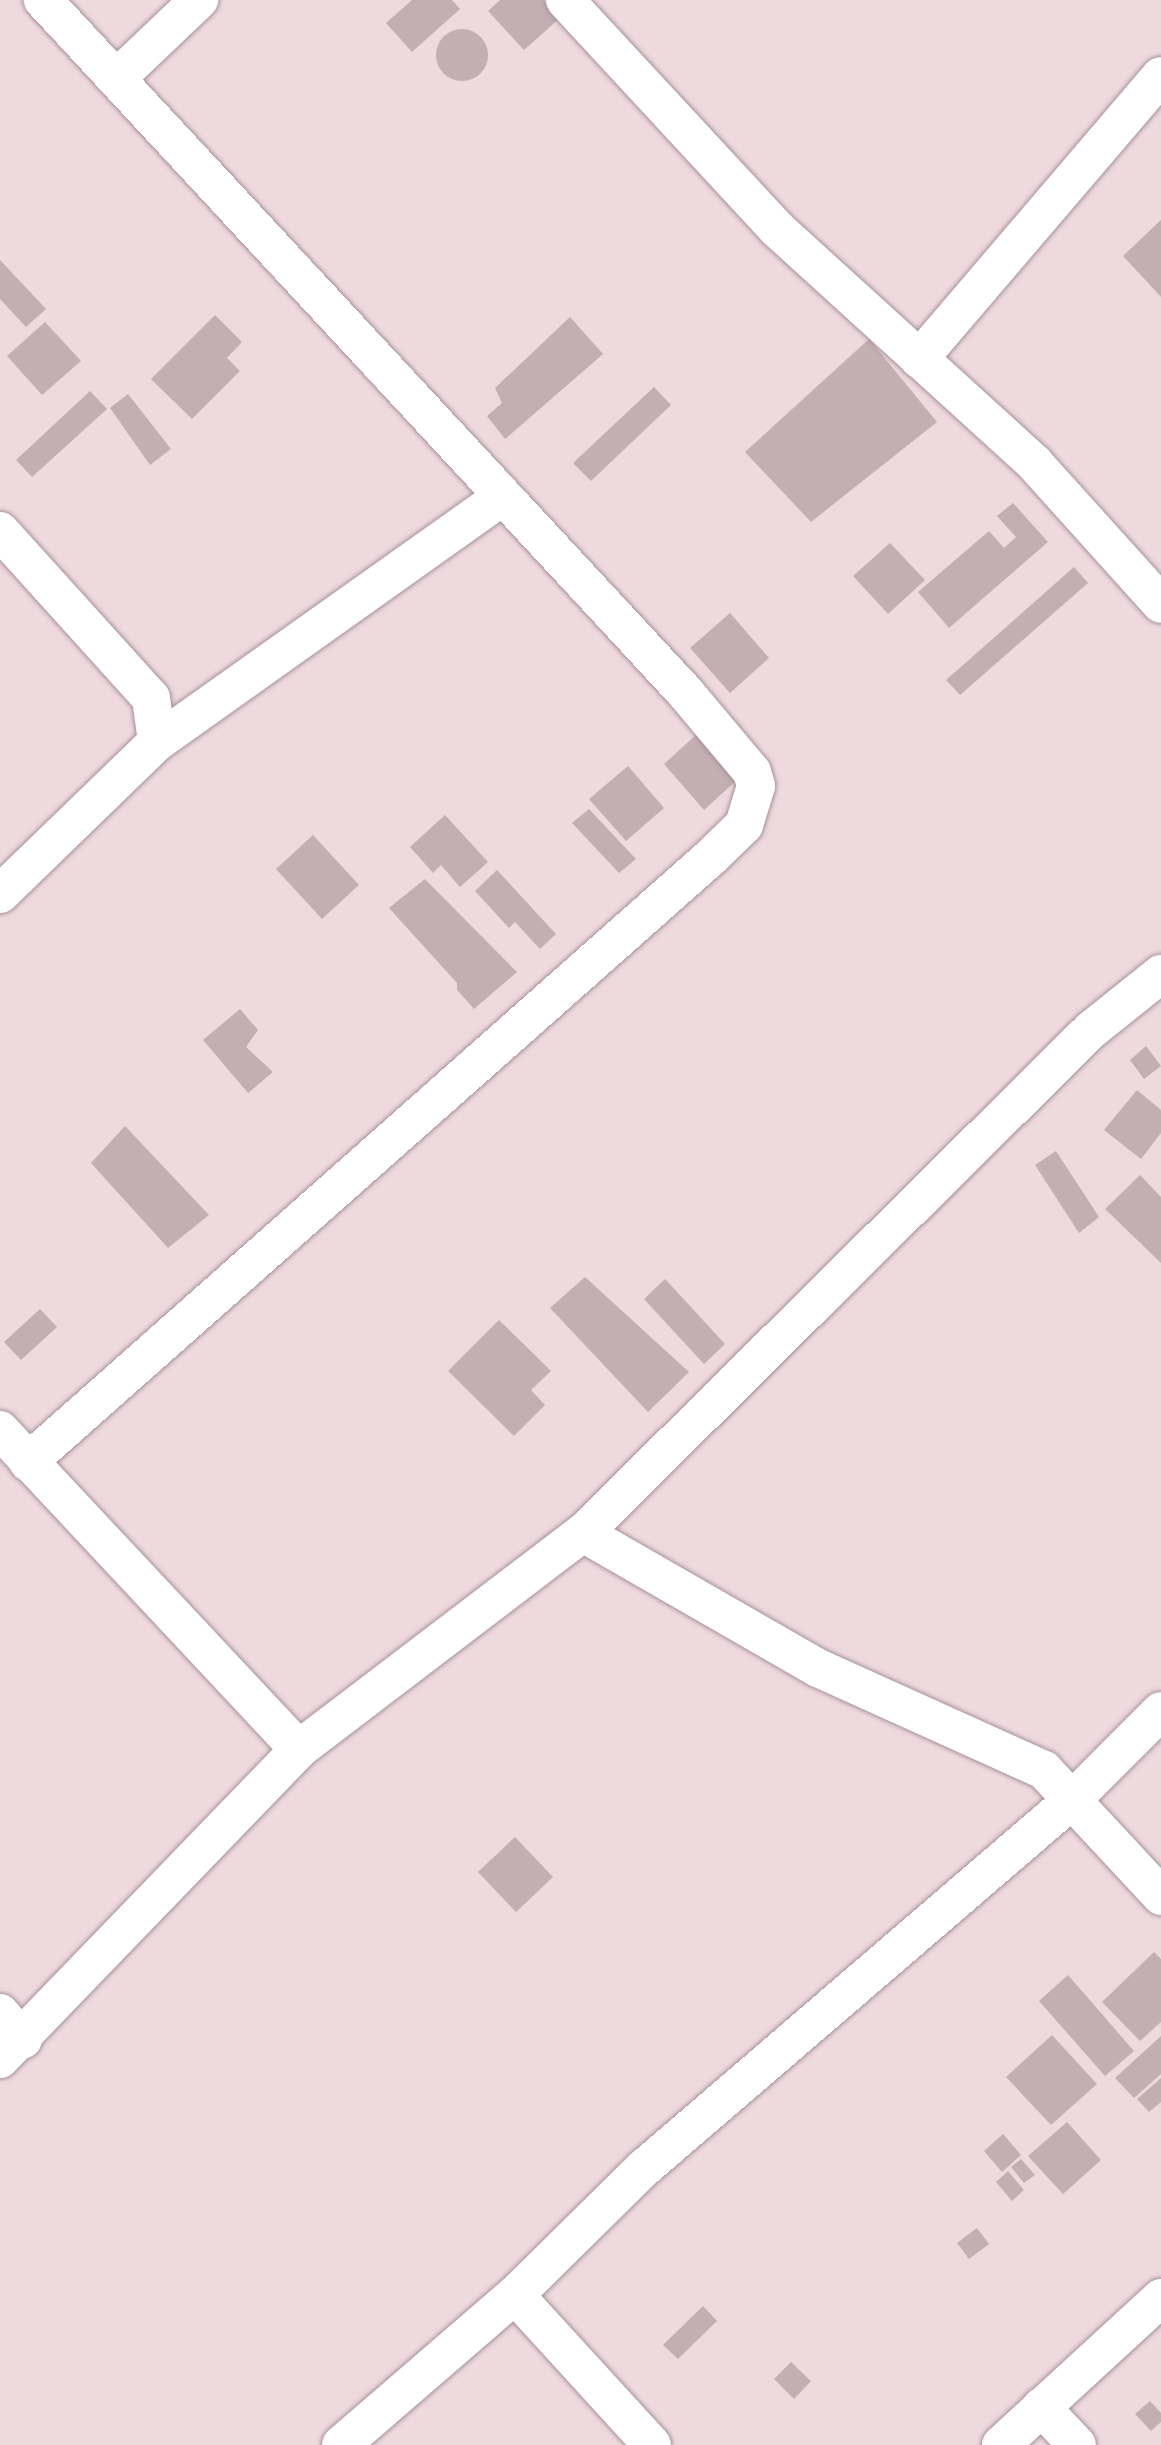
<!DOCTYPE html>
<style>
body{margin:0}
#map{position:relative;width:1161px;height:2445px;overflow:hidden;background:#eed9df;font-family:Poppins,sans-serif}
div>[style]{position:absolute}
.building>*{inset:0;background:#c2aeb3}
.round{border-radius:50%}
.roads{filter:drop-shadow(0 0 2px #a69297) drop-shadow(0 0 2px #a69297)}
.minor>*{height:38px;margin:-19px;padding:0 19px;transform-origin:19px;border-radius:19px;background:#fff}
.tertiary>*{height:38px;margin:-19px;padding:0 19px;transform-origin:19px;border-radius:19px;background:#fff}
span{translate:-50% -50%;white-space:nowrap;text-align:center;line-height:1.15;-webkit-text-stroke:7px #fff;paint-order:stroke}
</style>
<div id="map">
<div class="building">
<div style="clip-path:polygon(412px 0,452px 0,460px 9px,412px 52px,386px 23px)"></div>
<div style="clip-path:polygon(500px 0,543px 0,560px 18px,524px 50px,488px 11px)"></div>
<div class="round" style="left:436px;top:29px;width:52px;height:52px"></div>
<div style="clip-path:polygon(1161px 220px,1161px 297px,1123px 256px)"></div>
<div style="clip-path:polygon(0 260px,46px 309px,26px 327px,0 299px)"></div>
<div style="clip-path:polygon(215px 315px,242px 342px,227px 358px,240px 371px,192px 419px,151px 379px)"></div>
<div style="clip-path:polygon(570px 317px,603px 354px,505px 439px,487px 416px,502px 403px,495px 388px)"></div>
<div style="clip-path:polygon(45px 322px,81px 361px,42px 395px,7px 356px)"></div>
<div style="clip-path:polygon(869px 339px,937px 422px,811px 522px,745px 452px)"></div>
<div style="clip-path:polygon(654px 387px,671px 405px,591px 481px,573px 463px)"></div>
<div style="clip-path:polygon(90px 391px,107px 409px,32px 477px,16px 460px)"></div>
<div style="clip-path:polygon(128px 394px,171px 449px,150px 465px,110px 408px)"></div>
<div style="clip-path:polygon(1013px 503px,1048px 542px,949px 628px,918px 592px,989px 531px,1004px 548px,1016px 537px,997px 516px)"></div>
<div style="clip-path:polygon(890px 543px,925px 580px,888px 614px,853px 576px)"></div>
<div style="clip-path:polygon(1074px 567px,1088px 583px,960px 695px,946px 680px)"></div>
<div style="clip-path:polygon(730px 613px,769px 658px,730px 693px,690px 648px)"></div>
<div style="clip-path:polygon(697px 734px,737px 780px,704px 810px,664px 764px)"></div>
<div style="clip-path:polygon(628px 766px,664px 808px,626px 841px,589px 799px)"></div>
<div style="clip-path:polygon(589px 809px,636px 859px,619px 873px,572px 823px)"></div>
<div style="clip-path:polygon(445px 815px,488px 862px,460px 887px,441px 865px,433px 873px,410px 847px)"></div>
<div style="clip-path:polygon(313px 835px,359px 885px,322px 919px,276px 869px)"></div>
<div style="clip-path:polygon(497px 870px,556px 934px,540px 949px,515px 922px,509px 928px,475px 891px)"></div>
<div style="clip-path:polygon(425px 879px,517px 972px,474px 1009px,457px 990px,457px 983px,389px 908px)"></div>
<div style="clip-path:polygon(240px 1009px,258px 1030px,246px 1047px,273px 1072px,248px 1093px,203px 1040px)"></div>
<div style="clip-path:polygon(1146px 1046px,1161px 1066px,1144px 1079px,1130px 1060px)"></div>
<div style="clip-path:polygon(1137px 1090px,1161px 1110px,1161px 1133px,1141px 1159px,1104px 1130px)"></div>
<div style="clip-path:polygon(125px 1126px,209px 1215px,168px 1248px,91px 1163px)"></div>
<div style="clip-path:polygon(1056px 1151px,1099px 1217px,1079px 1233px,1035px 1165px)"></div>
<div style="clip-path:polygon(1140px 1175px,1161px 1197px,1161px 1263px,1105px 1209px)"></div>
<div style="clip-path:polygon(585px 1277px,689px 1372px,648px 1412px,550px 1308px)"></div>
<div style="clip-path:polygon(665px 1279px,725px 1344px,704px 1364px,644px 1299px)"></div>
<div style="clip-path:polygon(40px 1309px,57px 1327px,21px 1360px,4px 1342px)"></div>
<div style="clip-path:polygon(499px 1320px,551px 1371px,531px 1390px,545px 1405px,514px 1436px,448px 1371px)"></div>
<div style="clip-path:polygon(515px 1837px,553px 1877px,516px 1912px,478px 1872px)"></div>
<div style="clip-path:polygon(1154px 1952px,1161px 1959px,1161px 2022px,1140px 2041px,1102px 2002px)"></div>
<div style="clip-path:polygon(1068px 1975px,1134px 2051px,1105px 2076px,1039px 2001px)"></div>
<div style="clip-path:polygon(1052px 2035px,1097px 2084px,1051px 2125px,1006px 2077px)"></div>
<div style="clip-path:polygon(1161px 2036px,1161px 2074px,1134px 2098px,1115px 2078px)"></div>
<div style="clip-path:polygon(1161px 2078px,1161px 2102px,1149px 2112px,1137px 2099px)"></div>
<div style="clip-path:polygon(1067px 2122px,1101px 2160px,1063px 2194px,1028px 2156px)"></div>
<div style="clip-path:polygon(1003px 2134px,1021px 2155px,1002px 2172px,984px 2151px)"></div>
<div style="clip-path:polygon(1021px 2159px,1035px 2175px,1024px 2183px,1011px 2167px)"></div>
<div style="clip-path:polygon(1008px 2171px,1024px 2190px,1012px 2201px,996px 2182px)"></div>
<div style="clip-path:polygon(977px 2228px,989px 2244px,969px 2259px,957px 2243px)"></div>
<div style="clip-path:polygon(703px 2306px,717px 2321px,678px 2359px,663px 2345px)"></div>
<div style="clip-path:polygon(791px 2362px,811px 2381px,794px 2399px,774px 2379px)"></div>
<div style="clip-path:polygon(1150px 2401px,1161px 2413px,1161px 2422px,1151px 2431px,1135px 2414px)"></div>
</div>
<div class="roads">
<div class="minor">
<div style="left:565px;top:0;width:311px;rotate:47.2deg"></div>
<div style="left:776px;top:228px;width:350px;rotate:42.3deg"></div>
<div style="left:1035px;top:464px;width:188px;rotate:48deg"></div>
<div style="left:116px;top:79px;width:115px;rotate:-43.6deg"></div>
<div style="left:919px;top:359px;width:372px;rotate:-49.5deg"></div>
<div style="left:0;top:531px;width:225px;rotate:47.9deg"></div>
<div style="left:151px;top:698px;width:44px;rotate:82.2deg"></div>
<div style="left:0;top:894px;width:219px;rotate:-44.1deg"></div>
<div style="left:157px;top:742px;width:421px;rotate:-35.4deg"></div>
<div style="left:0;top:1430px;width:437px;rotate:46.9deg"></div>
<div style="left:28px;top:1462px;width:912px;rotate:-41.53deg"></div>
<div style="left:711px;top:857px;width:46px;rotate:-44.1deg"></div>
<div style="left:744px;top:825px;width:41px;rotate:-72.9deg"></div>
<div style="left:756px;top:786px;width:15px;rotate:-106deg"></div>
<div style="left:752px;top:772px;width:106px;rotate:-130deg"></div>
<div style="left:684px;top:691px;width:943px;rotate:-132.85deg"></div>
<div style="left:583px;top:1533px;width:271px;rotate:29.9deg"></div>
<div style="left:818px;top:1668px;width:248px;rotate:24.3deg"></div>
<div style="left:1044px;top:1770px;width:172px;rotate:47.1deg"></div>
<div style="left:0;top:2013px;width:35px;rotate:49deg"></div>
<div style="left:0;top:2059px;width:431px;rotate:-46deg"></div>
<div style="left:299px;top:1749px;width:357px;rotate:-37.3deg"></div>
<div style="left:583px;top:1533px;width:715px;rotate:-44.72deg"></div>
<div style="left:1091px;top:1030px;width:90px;rotate:-38.7deg"></div>
<div style="left:515px;top:2295px;width:203px;rotate:47.6deg"></div>
<div style="left:1041px;top:2407px;width:52px;rotate:46.5deg"></div>
<div style="left:1001px;top:2445px;width:217px;rotate:-42.6deg"></div>
</div>
<div class="tertiary">
<div style="left:341px;top:2445px;width:230px;rotate:-40.8deg"></div>
<div style="left:515px;top:2295px;width:181px;rotate:-44.6deg"></div>
<div style="left:644px;top:2168px;width:563px;rotate:-40.68deg"></div>
<div style="left:1071px;top:1801px;width:127px;rotate:-45deg"></div>
</div>
</div>
</div>
